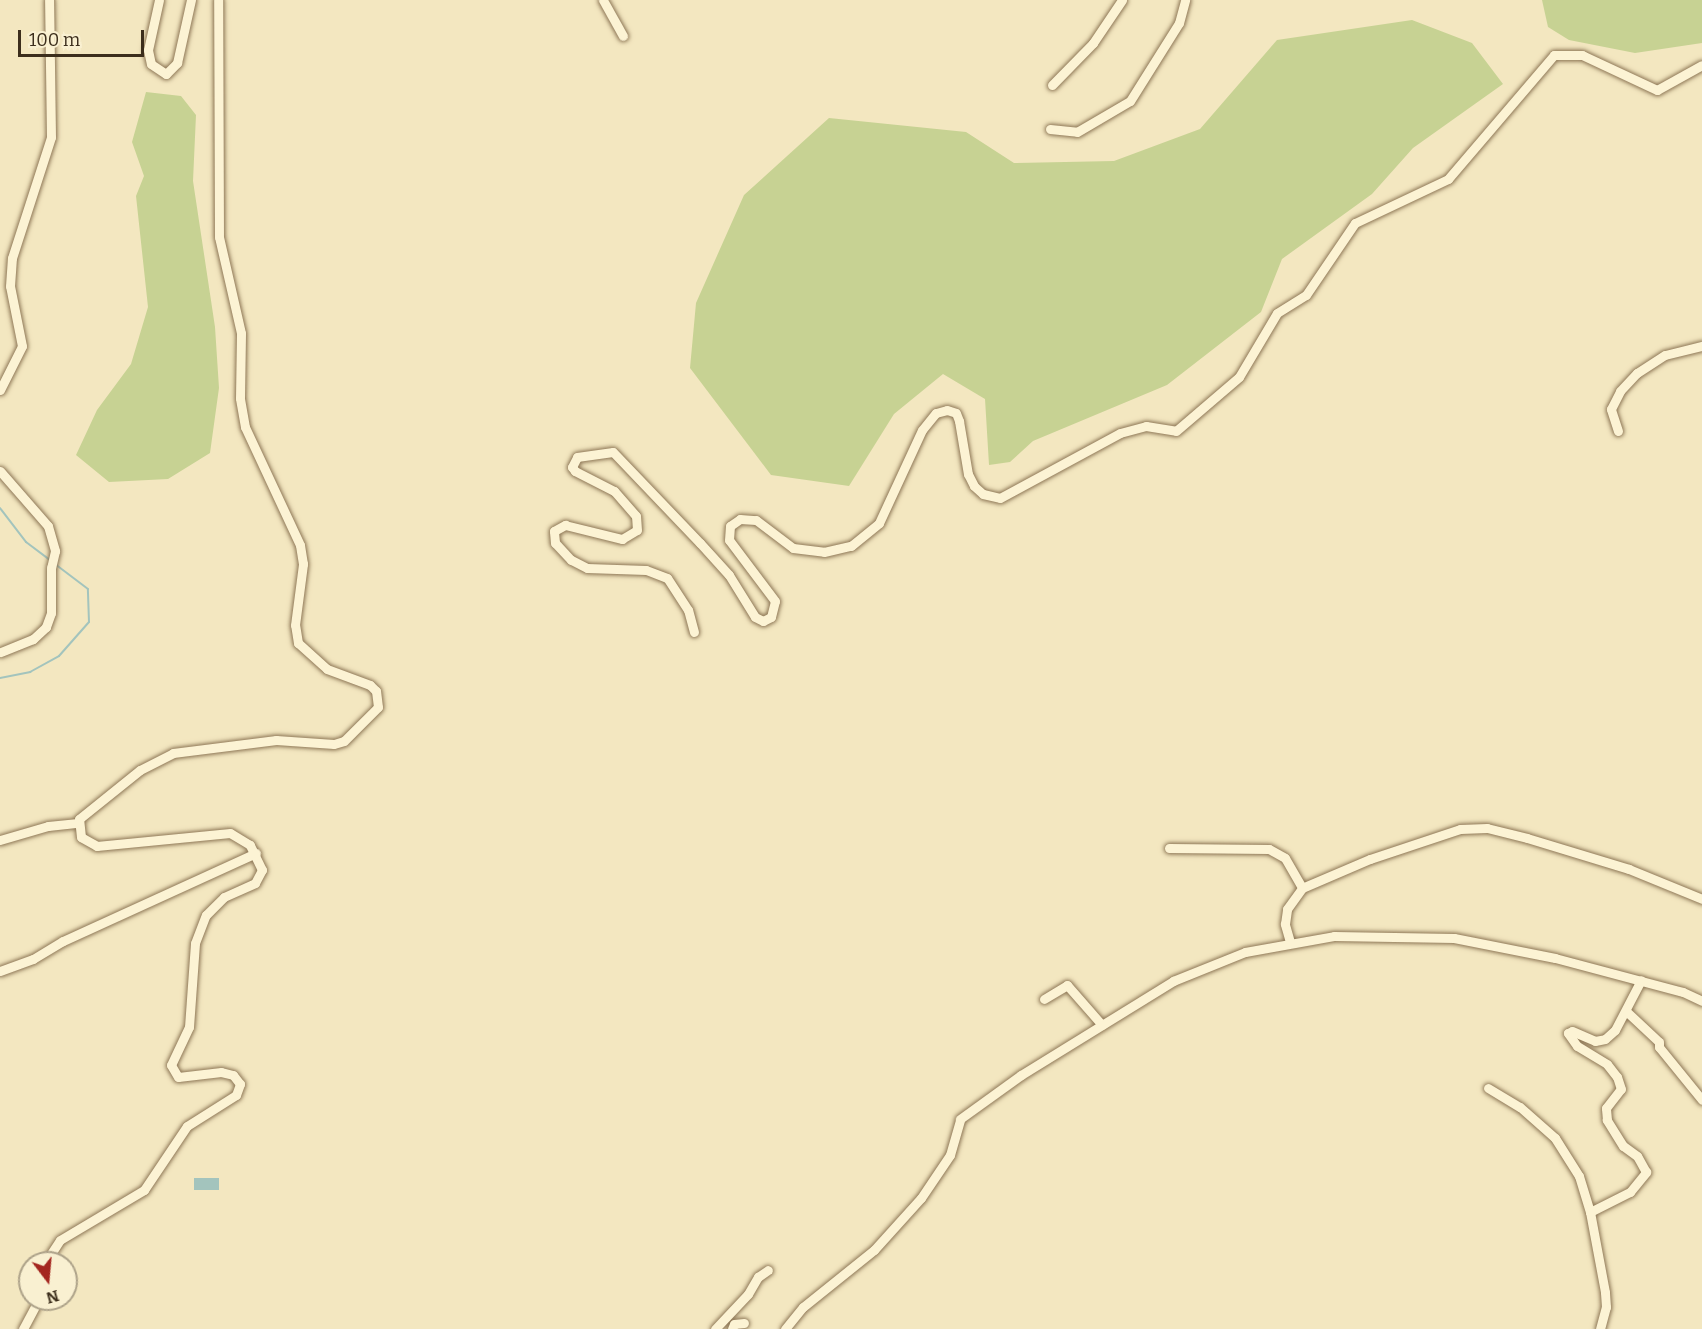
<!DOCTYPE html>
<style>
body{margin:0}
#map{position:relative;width:1702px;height:1329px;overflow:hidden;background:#f3e7c0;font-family:Bitter,serif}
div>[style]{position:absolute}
.green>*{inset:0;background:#c7d293}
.water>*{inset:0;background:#a3c4bd}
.stream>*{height:2px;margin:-1px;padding:0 1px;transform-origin:1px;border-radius:1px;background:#a3c4bd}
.roads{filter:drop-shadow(0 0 2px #8e7756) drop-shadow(0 0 2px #8e7756)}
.minor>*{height:9px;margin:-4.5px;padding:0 4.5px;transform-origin:4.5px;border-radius:4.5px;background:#fcf3d4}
span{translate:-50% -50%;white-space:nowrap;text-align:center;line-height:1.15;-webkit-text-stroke:6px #f9f0d1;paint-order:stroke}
.north{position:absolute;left:18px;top:1251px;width:60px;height:60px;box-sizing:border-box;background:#f9f0d1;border:2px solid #ada289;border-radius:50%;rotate:164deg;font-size:16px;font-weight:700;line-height:24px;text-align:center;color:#3c2e1c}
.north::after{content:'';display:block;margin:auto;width:21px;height:27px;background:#a4261f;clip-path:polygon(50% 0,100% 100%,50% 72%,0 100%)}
.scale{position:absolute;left:18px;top:30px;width:126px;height:27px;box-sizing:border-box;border:3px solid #3c2e1c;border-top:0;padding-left:8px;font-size:18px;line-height:21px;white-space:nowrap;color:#3c2e1c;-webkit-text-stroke:4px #f9f0d1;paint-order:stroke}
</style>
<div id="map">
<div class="green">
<div style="clip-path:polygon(1542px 0,1702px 0,1702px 43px,1635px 53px,1569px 40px,1548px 27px)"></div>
<div style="clip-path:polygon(1412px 20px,1472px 43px,1503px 84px,1413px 148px,1372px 194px,1282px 259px,1261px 312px,1167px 385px,1033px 441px,1010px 462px,989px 465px,985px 399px,943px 374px,894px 414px,849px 486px,771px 475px,690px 368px,696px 303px,744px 195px,829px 118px,966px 132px,1014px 163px,1114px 161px,1200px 129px,1277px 40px)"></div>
<div style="clip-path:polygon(146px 92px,181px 96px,196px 115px,193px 181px,215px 327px,219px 388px,210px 453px,168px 479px,109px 482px,76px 455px,97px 410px,131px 364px,148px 307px,136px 196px,144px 176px,132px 142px)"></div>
</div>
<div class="water">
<div style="clip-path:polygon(194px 1178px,219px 1178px,219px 1190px,194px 1190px)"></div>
</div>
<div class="stream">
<div style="left:0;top:508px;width:43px;rotate:52.6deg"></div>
<div style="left:26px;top:542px;width:31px;rotate:37deg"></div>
<div style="left:0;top:678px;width:31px;rotate:-11deg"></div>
<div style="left:30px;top:672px;width:33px;rotate:-29deg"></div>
<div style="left:59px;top:656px;width:45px;rotate:-48.6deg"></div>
<div style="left:89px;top:622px;width:33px;rotate:-92deg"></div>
<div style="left:88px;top:589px;width:41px;rotate:-142.9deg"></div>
</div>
<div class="roads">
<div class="minor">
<div style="left:159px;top:0;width:51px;rotate:102.4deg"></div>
<div style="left:148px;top:50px;width:14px;rotate:78deg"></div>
<div style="left:151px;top:64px;width:18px;rotate:34deg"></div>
<div style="left:166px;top:74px;width:16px;rotate:-45deg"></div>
<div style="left:177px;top:63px;width:65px;rotate:-77.5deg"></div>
<div style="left:603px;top:0;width:41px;rotate:60.9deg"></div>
<div style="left:1052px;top:85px;width:59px;rotate:-45.7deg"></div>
<div style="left:1093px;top:43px;width:52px;rotate:-56deg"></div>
<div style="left:1050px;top:129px;width:27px;rotate:6deg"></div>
<div style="left:1077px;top:132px;width:61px;rotate:-30.3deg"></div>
<div style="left:1130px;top:101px;width:92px;rotate:-57.9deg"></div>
<div style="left:1179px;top:23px;width:24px;rotate:-75deg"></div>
<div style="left:0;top:390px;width:49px;rotate:-63.4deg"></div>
<div style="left:22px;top:346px;width:61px;rotate:-101.3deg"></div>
<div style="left:10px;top:286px;width:28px;rotate:-86deg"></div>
<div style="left:12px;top:258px;width:127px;rotate:-72.1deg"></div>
<div style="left:51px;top:137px;width:137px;rotate:-90.8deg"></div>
<div style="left:1618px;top:431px;width:23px;rotate:-108deg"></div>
<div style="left:1611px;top:409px;width:20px;rotate:-63deg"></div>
<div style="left:1620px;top:391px;width:25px;rotate:-47deg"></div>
<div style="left:1637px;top:373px;width:33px;rotate:-33deg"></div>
<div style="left:1665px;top:355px;width:38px;rotate:-14deg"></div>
<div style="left:0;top:471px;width:73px;rotate:48.9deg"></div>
<div style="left:48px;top:526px;width:26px;rotate:74deg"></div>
<div style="left:55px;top:551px;width:17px;rotate:103deg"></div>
<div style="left:51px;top:568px;width:45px;rotate:90deg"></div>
<div style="left:51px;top:613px;width:15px;rotate:110deg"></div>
<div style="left:46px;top:627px;width:18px;rotate:137deg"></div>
<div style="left:33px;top:639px;width:35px;rotate:158deg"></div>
<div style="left:694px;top:632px;width:23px;rotate:-105deg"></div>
<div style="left:688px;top:610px;width:38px;rotate:-123deg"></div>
<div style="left:667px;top:578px;width:22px;rotate:-159deg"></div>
<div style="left:646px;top:570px;width:59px;rotate:-178.1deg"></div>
<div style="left:587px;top:568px;width:18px;rotate:-153deg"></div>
<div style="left:571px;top:560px;width:23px;rotate:-133deg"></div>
<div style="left:555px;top:543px;width:12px;rotate:-95deg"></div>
<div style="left:554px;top:531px;width:13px;rotate:-29deg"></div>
<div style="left:565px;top:525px;width:59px;rotate:13.8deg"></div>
<div style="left:622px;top:539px;width:17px;rotate:-31deg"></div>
<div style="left:637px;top:530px;width:14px;rotate:-94deg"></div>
<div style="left:636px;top:516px;width:33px;rotate:-131deg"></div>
<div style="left:614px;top:491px;width:44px;rotate:-152.9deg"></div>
<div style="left:575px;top:471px;width:5px;rotate:-127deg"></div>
<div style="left:572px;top:467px;width:11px;rotate:-63deg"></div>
<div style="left:577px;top:457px;width:36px;rotate:-8deg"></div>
<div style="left:613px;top:452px;width:126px;rotate:46.3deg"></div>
<div style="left:700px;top:543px;width:43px;rotate:47.8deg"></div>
<div style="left:729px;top:575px;width:49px;rotate:58.2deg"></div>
<div style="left:755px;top:617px;width:9px;rotate:27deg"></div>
<div style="left:763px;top:621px;width:9px;rotate:-27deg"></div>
<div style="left:771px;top:617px;width:16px;rotate:-76deg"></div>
<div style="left:775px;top:601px;width:76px;rotate:-127deg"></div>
<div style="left:729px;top:540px;width:14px;rotate:-86deg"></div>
<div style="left:730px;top:526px;width:12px;rotate:-35deg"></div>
<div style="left:740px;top:519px;width:16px;rotate:4deg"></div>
<div style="left:756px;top:520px;width:46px;rotate:37.1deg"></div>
<div style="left:793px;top:548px;width:31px;rotate:7deg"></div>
<div style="left:824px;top:552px;width:28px;rotate:-13deg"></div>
<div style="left:851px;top:546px;width:36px;rotate:-39deg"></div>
<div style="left:879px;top:523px;width:102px;rotate:-65.2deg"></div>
<div style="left:922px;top:430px;width:22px;rotate:-51deg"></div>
<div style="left:936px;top:413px;width:11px;rotate:-15deg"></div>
<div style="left:947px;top:410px;width:9px;rotate:18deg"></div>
<div style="left:956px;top:413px;width:9px;rotate:69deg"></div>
<div style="left:959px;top:421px;width:54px;rotate:80.4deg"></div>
<div style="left:968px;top:474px;width:13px;rotate:63deg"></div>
<div style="left:974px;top:486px;width:12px;rotate:42deg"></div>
<div style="left:983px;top:494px;width:17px;rotate:13deg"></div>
<div style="left:1000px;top:498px;width:136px;rotate:-28.4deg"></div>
<div style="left:1120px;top:433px;width:27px;rotate:-15deg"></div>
<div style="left:1146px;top:426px;width:30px;rotate:9deg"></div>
<div style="left:1176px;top:431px;width:83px;rotate:-40.6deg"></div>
<div style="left:1239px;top:377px;width:74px;rotate:-59.3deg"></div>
<div style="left:1277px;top:313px;width:34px;rotate:-32deg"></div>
<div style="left:1306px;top:295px;width:87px;rotate:-55.8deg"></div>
<div style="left:1355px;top:223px;width:103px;rotate:-25.3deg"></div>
<div style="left:1448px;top:179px;width:163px;rotate:-49.5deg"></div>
<div style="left:1554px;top:55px;width:28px"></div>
<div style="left:1582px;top:55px;width:83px;rotate:25deg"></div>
<div style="left:1657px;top:90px;width:51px;rotate:-29.1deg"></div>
<div style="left:0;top:840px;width:50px;rotate:-16.3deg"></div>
<div style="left:48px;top:826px;width:30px;rotate:-6deg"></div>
<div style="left:1169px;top:848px;width:100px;rotate:0.6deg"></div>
<div style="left:1269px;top:849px;width:18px;rotate:29deg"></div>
<div style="left:1285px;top:858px;width:34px;rotate:60deg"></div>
<div style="left:1290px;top:942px;width:19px;rotate:-106deg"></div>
<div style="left:1285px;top:924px;width:15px;rotate:-82deg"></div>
<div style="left:1287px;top:909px;width:26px;rotate:-54deg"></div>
<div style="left:1302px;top:888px;width:74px;rotate:-23.1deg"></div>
<div style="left:1370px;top:859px;width:95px;rotate:-18.4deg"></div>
<div style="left:1460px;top:829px;width:27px;rotate:-2deg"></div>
<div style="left:1487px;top:828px;width:41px;rotate:14deg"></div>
<div style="left:1527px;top:838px;width:107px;rotate:16.9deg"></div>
<div style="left:1629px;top:869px;width:79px;rotate:22.3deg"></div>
<div style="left:0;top:971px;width:35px;rotate:-20deg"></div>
<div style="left:33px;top:959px;width:35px;rotate:-31deg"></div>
<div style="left:63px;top:941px;width:212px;rotate:-24.5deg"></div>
<div style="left:1044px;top:999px;width:27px;rotate:-31deg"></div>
<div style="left:1067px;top:985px;width:53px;rotate:48.8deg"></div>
<div style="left:1626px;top:1011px;width:45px;rotate:43.2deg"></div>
<div style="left:1659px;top:1042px;width:5px;rotate:90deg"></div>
<div style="left:1659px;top:1047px;width:68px;rotate:50.9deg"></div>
<div style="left:1488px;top:1088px;width:37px;rotate:31deg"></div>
<div style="left:1520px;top:1107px;width:47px;rotate:41.5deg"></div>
<div style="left:1555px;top:1138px;width:45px;rotate:57.7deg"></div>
<div style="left:1579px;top:1176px;width:38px;rotate:73deg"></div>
<div style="left:45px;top:1263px;width:27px;rotate:-57deg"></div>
<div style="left:60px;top:1240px;width:98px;rotate:-30.8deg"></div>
<div style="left:144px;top:1190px;width:77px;rotate:-56.1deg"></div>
<div style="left:187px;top:1126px;width:58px;rotate:-32.3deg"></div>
<div style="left:236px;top:1095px;width:12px;rotate:-70deg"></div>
<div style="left:240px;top:1084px;width:11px;rotate:-128deg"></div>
<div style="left:233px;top:1075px;width:12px;rotate:-166deg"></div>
<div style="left:221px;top:1072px;width:43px;rotate:173.4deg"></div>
<div style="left:178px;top:1077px;width:14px;rotate:-120deg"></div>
<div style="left:171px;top:1065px;width:42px;rotate:-64.7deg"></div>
<div style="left:189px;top:1027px;width:84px;rotate:-85.9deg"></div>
<div style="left:195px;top:943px;width:30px;rotate:-69deg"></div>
<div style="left:206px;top:915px;width:25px;rotate:-45deg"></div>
<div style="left:224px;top:897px;width:34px;rotate:-24deg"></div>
<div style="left:255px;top:883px;width:15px;rotate:-62deg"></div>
<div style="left:262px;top:870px;width:28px;rotate:-116deg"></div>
<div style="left:250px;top:845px;width:23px;rotate:-149deg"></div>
<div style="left:230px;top:833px;width:134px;rotate:174.4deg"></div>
<div style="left:97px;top:846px;width:18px;rotate:-151deg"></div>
<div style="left:81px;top:837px;width:18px;rotate:-96deg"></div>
<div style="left:79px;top:819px;width:78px;rotate:-38.8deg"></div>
<div style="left:140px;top:770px;width:37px;rotate:-27deg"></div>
<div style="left:173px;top:753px;width:104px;rotate:-7.2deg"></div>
<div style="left:276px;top:740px;width:58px;rotate:3.9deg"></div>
<div style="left:334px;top:744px;width:10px;rotate:-17deg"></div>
<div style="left:344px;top:741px;width:48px;rotate:-45deg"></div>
<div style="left:378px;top:707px;width:16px;rotate:-97deg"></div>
<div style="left:376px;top:691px;width:8px;rotate:-135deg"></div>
<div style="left:370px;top:685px;width:46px;rotate:-159.6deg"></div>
<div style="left:327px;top:669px;width:39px;rotate:-138deg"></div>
<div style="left:298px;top:643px;width:18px;rotate:-99deg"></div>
<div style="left:295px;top:625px;width:62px;rotate:-82.5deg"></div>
<div style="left:303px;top:564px;width:19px;rotate:-99deg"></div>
<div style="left:300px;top:545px;width:130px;rotate:-115deg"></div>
<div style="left:245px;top:427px;width:29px;rotate:-100deg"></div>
<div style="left:240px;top:398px;width:65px;rotate:-89.1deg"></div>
<div style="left:241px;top:333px;width:98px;rotate:-102.9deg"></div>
<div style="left:219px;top:237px;width:237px;rotate:-90.2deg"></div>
<div style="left:23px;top:1329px;width:34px;rotate:-62deg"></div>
<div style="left:715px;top:1329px;width:48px;rotate:-46.7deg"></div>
<div style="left:748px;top:1294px;width:20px;rotate:-60deg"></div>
<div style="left:758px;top:1277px;width:12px;rotate:-35deg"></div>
<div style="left:732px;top:1329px;width:5px;rotate:-68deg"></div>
<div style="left:734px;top:1324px;width:10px;rotate:-6deg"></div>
<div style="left:785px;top:1329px;width:28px;rotate:-51deg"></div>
<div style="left:803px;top:1307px;width:91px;rotate:-38.8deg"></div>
<div style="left:874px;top:1250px;width:70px;rotate:-47.9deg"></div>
<div style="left:921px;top:1198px;width:52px;rotate:-56deg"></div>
<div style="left:950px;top:1155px;width:37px;rotate:-74deg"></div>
<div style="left:960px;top:1119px;width:75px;rotate:-35.8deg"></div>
<div style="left:1021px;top:1075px;width:179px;rotate:-31.7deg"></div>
<div style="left:1173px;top:981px;width:78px;rotate:-21.9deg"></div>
<div style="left:1245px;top:952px;width:90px;rotate:-10.2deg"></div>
<div style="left:1334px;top:936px;width:120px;rotate:1deg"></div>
<div style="left:1454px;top:938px;width:103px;rotate:11.2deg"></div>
<div style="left:1555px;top:958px;width:132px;rotate:14.9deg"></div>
<div style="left:1683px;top:992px;width:21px;rotate:25deg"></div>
<div style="left:1600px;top:1329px;width:23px;rotate:-75deg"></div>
<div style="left:1606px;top:1307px;width:15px;rotate:-94deg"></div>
<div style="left:1605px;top:1292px;width:81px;rotate:-100.6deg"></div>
<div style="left:1590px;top:1212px;width:45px;rotate:-26.6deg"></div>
<div style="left:1630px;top:1192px;width:26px;rotate:-51deg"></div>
<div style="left:1646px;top:1172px;width:18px;rotate:-119deg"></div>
<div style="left:1637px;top:1156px;width:17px;rotate:-144deg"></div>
<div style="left:1623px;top:1146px;width:31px;rotate:-122deg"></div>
<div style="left:1607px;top:1120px;width:12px;rotate:-95deg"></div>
<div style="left:1606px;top:1108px;width:24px;rotate:-52deg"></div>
<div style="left:1621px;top:1089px;width:13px;rotate:-108deg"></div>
<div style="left:1617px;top:1077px;width:16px;rotate:-128deg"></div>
<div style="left:1607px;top:1064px;width:35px;rotate:-149deg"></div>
<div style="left:1577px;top:1046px;width:16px;rotate:-125deg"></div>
<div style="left:1568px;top:1033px;width:4px;rotate:-27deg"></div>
<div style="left:1572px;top:1031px;width:25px;rotate:23deg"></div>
<div style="left:1595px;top:1041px;width:10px;rotate:-11deg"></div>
<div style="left:1605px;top:1039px;width:13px;rotate:-42deg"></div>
<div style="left:1615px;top:1030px;width:56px;rotate:-62.5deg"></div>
</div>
</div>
<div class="north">N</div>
<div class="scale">100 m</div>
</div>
